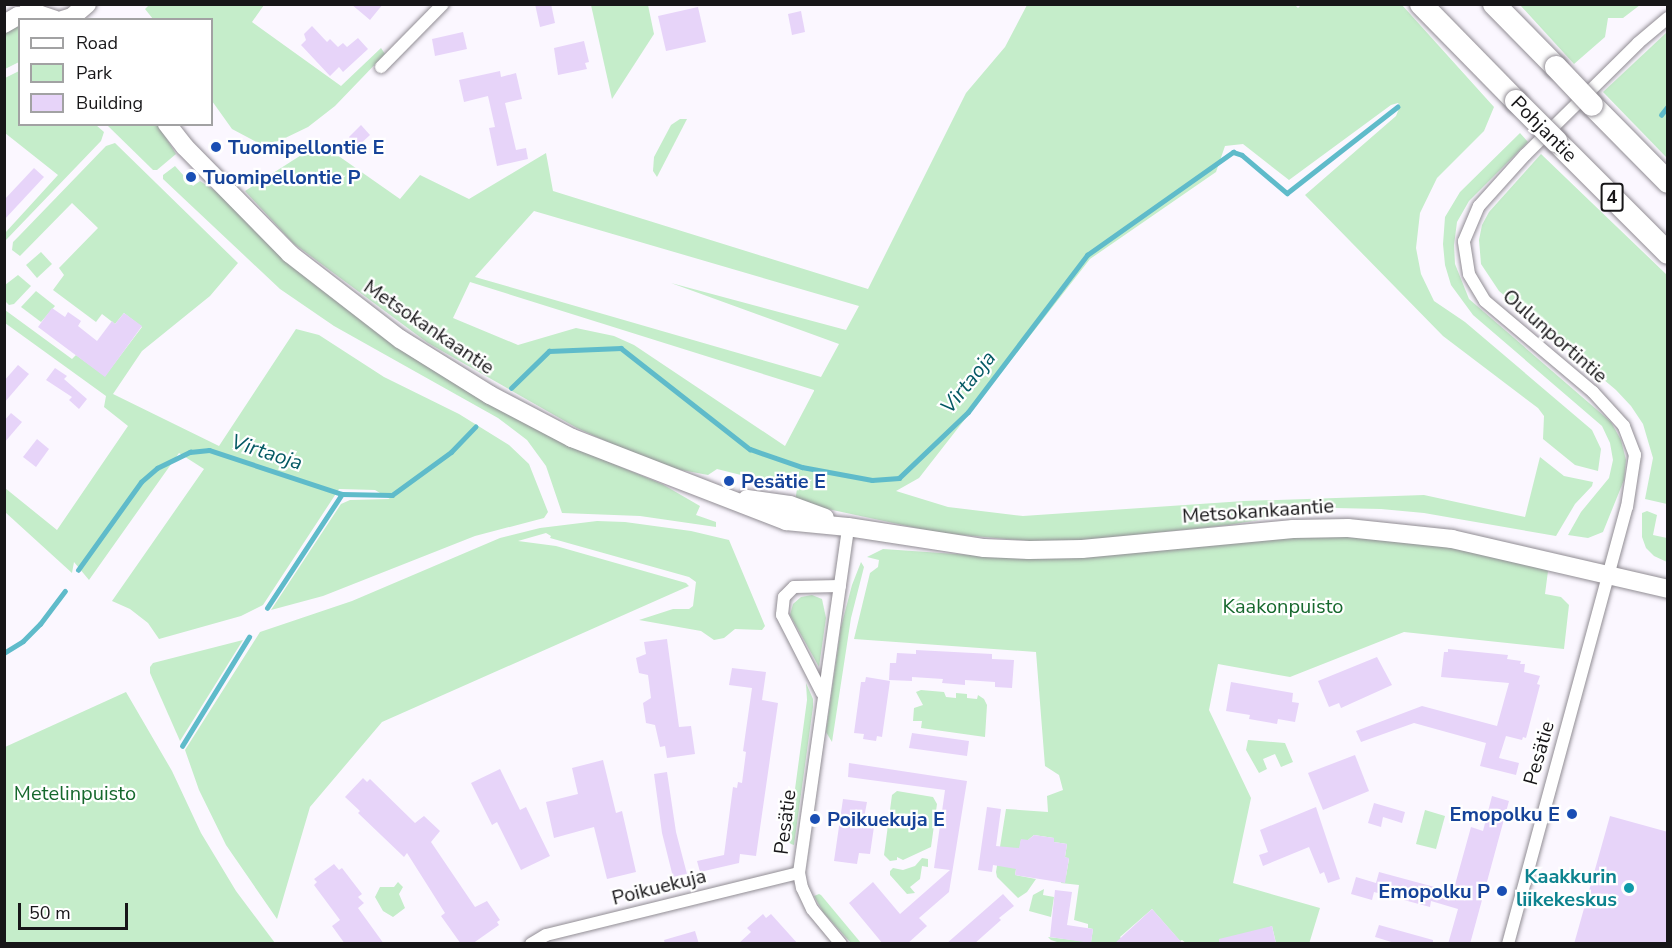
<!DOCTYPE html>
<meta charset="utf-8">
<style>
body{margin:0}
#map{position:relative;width:1672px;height:948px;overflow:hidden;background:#fbf7ff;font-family:"Nunito Sans",sans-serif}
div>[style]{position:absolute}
.green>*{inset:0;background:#c5edca}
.stream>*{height:4.5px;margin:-2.25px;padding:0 2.25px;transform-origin:2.25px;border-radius:2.25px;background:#5fbbca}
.building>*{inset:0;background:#e7d4f9}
.roads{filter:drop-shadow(0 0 2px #918d94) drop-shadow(0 0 2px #918d94)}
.street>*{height:12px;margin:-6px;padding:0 6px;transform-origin:6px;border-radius:6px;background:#fff}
.secondary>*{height:18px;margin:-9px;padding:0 9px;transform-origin:9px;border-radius:9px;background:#fff}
.highway>*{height:22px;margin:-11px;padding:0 11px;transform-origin:11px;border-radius:11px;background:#fff}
.bridges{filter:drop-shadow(0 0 2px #918d94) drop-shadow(0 0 2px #918d94)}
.highway-bridge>*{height:22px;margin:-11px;padding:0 11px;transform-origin:11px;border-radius:11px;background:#fff}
.dots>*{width:16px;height:16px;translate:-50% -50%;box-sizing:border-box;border:3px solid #fff;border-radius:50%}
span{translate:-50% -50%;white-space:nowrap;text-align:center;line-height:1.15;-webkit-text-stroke:4.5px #fff;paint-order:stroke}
.shield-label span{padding:2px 4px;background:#fff;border:2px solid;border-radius:4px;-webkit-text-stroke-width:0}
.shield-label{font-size:18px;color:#171618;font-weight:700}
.street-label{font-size:20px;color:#171618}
.transit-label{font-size:20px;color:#164399;font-weight:700}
.left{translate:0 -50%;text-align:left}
.right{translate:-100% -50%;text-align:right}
.park-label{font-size:20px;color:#16682d}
.culture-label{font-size:20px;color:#0d838f;font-weight:700}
.water-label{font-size:21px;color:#055964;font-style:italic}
.frame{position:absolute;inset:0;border:6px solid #171618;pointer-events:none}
.legend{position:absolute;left:18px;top:18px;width:195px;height:108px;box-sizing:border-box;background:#fff;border:2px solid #a2a2a3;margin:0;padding:8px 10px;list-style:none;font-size:18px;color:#171618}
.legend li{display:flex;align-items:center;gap:12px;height:30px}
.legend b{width:30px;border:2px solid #a2a2a3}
.scale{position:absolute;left:18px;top:903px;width:110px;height:27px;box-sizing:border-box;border:3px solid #171618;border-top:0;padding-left:8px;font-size:18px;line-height:21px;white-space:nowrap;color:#171618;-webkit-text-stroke:4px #fff;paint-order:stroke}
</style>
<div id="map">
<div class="green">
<div style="clip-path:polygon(150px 4px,264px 5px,252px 22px,341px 86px,381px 48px,385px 54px,335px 106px,308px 127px,279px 141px,260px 144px,232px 129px,212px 101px,212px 20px,153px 19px,145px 9px)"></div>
<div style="clip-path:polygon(evenodd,1294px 4px,1298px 8px,1302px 4px,1402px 5px,1494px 107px,1484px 131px,1437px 178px,1420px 213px,1416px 248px,1421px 274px,1434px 301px,1465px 322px,1592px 430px,1601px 449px,1598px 471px,1575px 465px,1543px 439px,1544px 416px,1538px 408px,1443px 336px,1305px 195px,1396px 116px,1400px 106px,1398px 103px,1391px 105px,1289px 180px,1243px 144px,1225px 146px,1216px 172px,1090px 259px,919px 478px,896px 491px,948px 507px,1023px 516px,1244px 501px,1424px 495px,1525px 517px,1540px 457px,1564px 476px,1593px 482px,1592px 486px,1575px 504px,1556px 536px,1424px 513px,1381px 509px,1335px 508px,1228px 525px,1082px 541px,1029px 541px,940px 533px,795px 502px,797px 489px,717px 469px,708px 475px,676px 469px,647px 460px,577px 428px,428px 343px,293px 243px,245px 191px,320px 143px,400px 199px,420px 175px,469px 199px,546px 153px,553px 191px,868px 289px,966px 93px,1005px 47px,1027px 5px,1294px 4px,534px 211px,859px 306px,846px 330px,671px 283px,839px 344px,821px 377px,475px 277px,534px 211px,1294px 4px,470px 282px,814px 390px,814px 391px,785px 446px,634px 345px,614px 336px,576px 328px,518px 345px,453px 318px,470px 282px)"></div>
<div style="clip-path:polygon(591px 5px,648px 5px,654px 34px,612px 99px)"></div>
<div style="clip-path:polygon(1520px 5px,1640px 5px,1623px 18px,1608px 18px,1605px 37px,1574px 64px)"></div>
<div style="clip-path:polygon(20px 20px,19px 62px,5px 69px,5px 24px)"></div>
<div style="clip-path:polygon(1667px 32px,1667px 158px,1603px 92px)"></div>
<div style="clip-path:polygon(19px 71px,20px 124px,96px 125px,104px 132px,101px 141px,5px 241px,5px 233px,58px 175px,5px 133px,5px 78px)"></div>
<div style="clip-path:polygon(680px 119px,687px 119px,657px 177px,653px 171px,654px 157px,671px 125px)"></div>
<div style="clip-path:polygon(107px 125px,158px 125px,176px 154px,157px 170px,153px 170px)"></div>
<div style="clip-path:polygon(1520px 133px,1528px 142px,1469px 201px,1457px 222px,1454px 245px,1455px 264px,1469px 299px,1611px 422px,1621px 440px,1626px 460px,1624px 480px,1603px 532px,1588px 538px,1568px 535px,1581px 512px,1609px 478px,1613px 460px,1610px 443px,1602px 426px,1473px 315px,1451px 285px,1445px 265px,1443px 244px,1445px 217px,1460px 192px)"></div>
<div style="clip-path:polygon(115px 143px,238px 263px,210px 296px,142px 351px,113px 394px,219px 446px,296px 329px,319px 335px,384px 377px,459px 414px,509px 445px,529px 464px,548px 512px,544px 518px,475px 536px,323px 596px,271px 610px,341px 504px,350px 500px,390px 499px,375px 490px,339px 489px,263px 605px,241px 616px,159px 639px,148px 623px,130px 609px,112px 601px,204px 469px,179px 453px,89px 580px,74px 562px,72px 573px,5px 512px,5px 488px,57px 530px,128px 426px,104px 407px,106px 396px,5px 323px,5px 310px,72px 359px,76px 355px,105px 376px,142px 327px,124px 313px,115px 324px,102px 314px,96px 322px,53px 290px,64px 275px,59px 268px,98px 228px,72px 203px,20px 256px,12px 250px,13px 242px,20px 235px,106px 146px)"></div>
<div style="clip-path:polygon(1541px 154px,1667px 275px,1667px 504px,1645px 499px,1653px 458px,1643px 424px,1631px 406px,1616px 390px,1499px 291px,1481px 264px,1479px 240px,1482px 225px,1489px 212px)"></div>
<div style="clip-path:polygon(175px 166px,193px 186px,200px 181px,229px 200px,288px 257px,599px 458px,662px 484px,700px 506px,696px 515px,716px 522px,716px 527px,640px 516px,562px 513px,546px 466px,527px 440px,498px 418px,334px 326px,280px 289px,163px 179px,163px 175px)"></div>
<div style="clip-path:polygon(41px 252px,52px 264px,37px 278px,26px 265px)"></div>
<div style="clip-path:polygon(18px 275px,31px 286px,14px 304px,9px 305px,5px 301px,5px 285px)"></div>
<div style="clip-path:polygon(36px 291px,55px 306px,41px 322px,21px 307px)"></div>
<div style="clip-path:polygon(1647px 511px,1657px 515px,1653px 535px,1667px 538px,1667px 562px,1654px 556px,1646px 548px,1642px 537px,1642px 513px)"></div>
<div style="clip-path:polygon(597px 521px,625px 522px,691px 531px,729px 540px,765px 626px,762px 630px,735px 629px,724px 638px,714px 640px,701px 631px,639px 620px,673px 609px,689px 609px,693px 606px,696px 582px,689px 577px,550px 538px,551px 536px,546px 533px,518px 541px,556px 546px,686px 583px,689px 586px,382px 722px,310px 807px,277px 919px,226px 845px,199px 790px,185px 750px,260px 632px,352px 601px,500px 538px,540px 528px)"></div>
<div style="clip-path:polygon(1293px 537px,1347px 537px,1446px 547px,1524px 563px,1548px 571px,1545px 594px,1561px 597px,1569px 605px,1564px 649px,1404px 632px,1290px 677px,1218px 664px,1209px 710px,1251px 798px,1233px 883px,1320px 908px,1309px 944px,1276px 943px,1272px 926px,1233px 943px,1186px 943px,1182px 940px,1180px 941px,1152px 909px,1120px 937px,1125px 943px,1063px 944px,1051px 940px,1048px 937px,1091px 942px,1093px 929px,1088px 928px,1088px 924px,1074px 920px,1079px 885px,1061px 883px,1062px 876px,1066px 876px,1069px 859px,1065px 857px,1067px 844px,1054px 842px,1054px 838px,1034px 835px,1028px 840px,1021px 840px,1015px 875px,1036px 879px,1027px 892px,1018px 898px,997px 877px,996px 872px,1006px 809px,1048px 812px,1047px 796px,1063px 790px,1059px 775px,1045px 766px,1036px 652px,854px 639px,870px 573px,878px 567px,879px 560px,867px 557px,883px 549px,1028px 559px,1083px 557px)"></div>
<div style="clip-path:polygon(861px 562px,864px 567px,851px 618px,832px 742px,826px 732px,841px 627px,852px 585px)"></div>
<div style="clip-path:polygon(812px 595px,822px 599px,826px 618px,819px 667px,790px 615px,793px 604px,801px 597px)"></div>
<div style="clip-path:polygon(243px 640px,180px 741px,150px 673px,150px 667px,153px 663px)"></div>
<div style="clip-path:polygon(806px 683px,813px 699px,813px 707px,794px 845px,791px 844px,788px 841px,807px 700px)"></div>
<div style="clip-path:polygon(921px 690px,944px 692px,946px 697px,956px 698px,956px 693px,967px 694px,967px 698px,977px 699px,978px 695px,984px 699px,987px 705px,985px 737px,921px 728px,922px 721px,913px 721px,914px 708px,923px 705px,916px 692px)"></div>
<div style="clip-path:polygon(126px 692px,172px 771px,201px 833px,236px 891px,275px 943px,5px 943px,5px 747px)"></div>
<div style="clip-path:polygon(1248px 740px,1285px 743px,1293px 762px,1281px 767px,1275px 754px,1263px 759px,1267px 769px,1259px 773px,1246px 750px)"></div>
<div style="clip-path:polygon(897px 791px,933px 797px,937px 804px,931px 847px,903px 860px,897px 857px,897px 860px,890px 861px,884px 855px,892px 795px)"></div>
<div style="clip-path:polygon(1425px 810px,1445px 816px,1436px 849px,1416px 844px)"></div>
<div style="clip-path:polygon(922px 858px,928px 859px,928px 867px,922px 866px,920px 879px,910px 887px,915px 893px,907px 894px,890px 875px,890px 871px,893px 868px,903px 870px,915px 866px)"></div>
<div style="clip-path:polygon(398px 882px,403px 887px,399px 894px,405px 908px,393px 917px,383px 911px,375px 897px,380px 887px,394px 887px)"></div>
<div style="clip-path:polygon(1044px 889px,1043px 895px,1054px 897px,1051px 917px,1029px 911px,1033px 895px)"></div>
<div style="clip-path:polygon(819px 894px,821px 895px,861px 943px,851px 943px,823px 912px,814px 896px)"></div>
</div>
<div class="stream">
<div style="left:1661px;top:115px;width:11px;rotate:-52deg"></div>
<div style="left:511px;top:388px;width:53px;rotate:-44.2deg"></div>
<div style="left:549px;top:351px;width:72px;rotate:-2.4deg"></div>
<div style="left:621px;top:348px;width:164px;rotate:38.1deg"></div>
<div style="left:750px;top:449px;width:55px;rotate:19.1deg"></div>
<div style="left:802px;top:467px;width:71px;rotate:10.5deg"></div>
<div style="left:872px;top:480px;width:27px;rotate:-4deg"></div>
<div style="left:899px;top:478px;width:95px;rotate:-43.7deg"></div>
<div style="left:968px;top:412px;width:197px;rotate:-52.8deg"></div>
<div style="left:1087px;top:255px;width:179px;rotate:-35.2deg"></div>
<div style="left:1233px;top:152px;width:9px;rotate:18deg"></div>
<div style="left:1242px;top:155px;width:59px;rotate:40.2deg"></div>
<div style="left:1287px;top:193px;width:140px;rotate:-38deg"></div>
<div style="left:78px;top:570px;width:108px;rotate:-54.4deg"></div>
<div style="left:141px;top:482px;width:21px;rotate:-41deg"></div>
<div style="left:157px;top:468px;width:37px;rotate:-26deg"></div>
<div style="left:190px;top:452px;width:19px;rotate:-6deg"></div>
<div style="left:209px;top:450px;width:140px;rotate:18.3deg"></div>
<div style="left:342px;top:494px;width:50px;rotate:1.1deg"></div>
<div style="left:392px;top:495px;width:73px;rotate:-36.1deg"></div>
<div style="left:451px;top:452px;width:35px;rotate:-46deg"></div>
<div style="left:267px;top:608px;width:136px;rotate:-56.7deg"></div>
<div style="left:4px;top:653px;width:22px;rotate:-32deg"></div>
<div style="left:23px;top:641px;width:24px;rotate:-45deg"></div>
<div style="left:40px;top:624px;width:41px;rotate:-52.9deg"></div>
<div style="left:182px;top:746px;width:128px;rotate:-58.4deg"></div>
</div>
<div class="building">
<div style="clip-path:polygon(351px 4px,383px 4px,370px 20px)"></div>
<div style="clip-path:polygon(535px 4px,551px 4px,555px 23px,540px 27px)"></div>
<div style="clip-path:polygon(698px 7px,706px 42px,666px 51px,658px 16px)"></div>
<div style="clip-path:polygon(801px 11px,805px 32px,792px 35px,788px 14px)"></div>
<div style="clip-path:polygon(312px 26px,327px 42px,330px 39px,338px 47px,343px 43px,347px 47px,358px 38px,368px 49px,343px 72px,339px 67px,330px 76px,301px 45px,306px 40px,304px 34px)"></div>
<div style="clip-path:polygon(463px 32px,467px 49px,435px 56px,432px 39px)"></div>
<div style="clip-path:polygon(584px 41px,589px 62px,585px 63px,587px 69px,558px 75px,554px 48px)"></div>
<div style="clip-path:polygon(500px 71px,501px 77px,516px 73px,522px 99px,505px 103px,516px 150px,526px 148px,528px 159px,497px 166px,489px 128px,495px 127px,488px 96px,464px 102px,459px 80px)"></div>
<div style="clip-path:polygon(361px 125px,370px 135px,358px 146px,349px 137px)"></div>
<div style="clip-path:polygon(34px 168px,44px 177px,4px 220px,4px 200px)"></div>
<div style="clip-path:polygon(52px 308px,65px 317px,68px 312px,81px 321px,78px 326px,97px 341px,112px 321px,115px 324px,124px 313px,142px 326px,105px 377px,38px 327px)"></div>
<div style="clip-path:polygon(18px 365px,29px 374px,4px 403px,4px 381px)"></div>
<div style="clip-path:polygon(55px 368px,67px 376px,64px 379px,87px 399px,79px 409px,69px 400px,72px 397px,46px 380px)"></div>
<div style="clip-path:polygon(11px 413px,22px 422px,4px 443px,4px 421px)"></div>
<div style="clip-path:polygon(37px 439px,49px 449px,36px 467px,23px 457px)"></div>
<div style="clip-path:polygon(667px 639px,679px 727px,691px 726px,695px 754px,667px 758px,665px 746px,660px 747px,655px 725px,646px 723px,643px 703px,651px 698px,648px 675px,639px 673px,636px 658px,646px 654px,644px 642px)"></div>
<div style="clip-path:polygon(1448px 649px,1508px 655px,1507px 659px,1521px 661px,1520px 664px,1525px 664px,1524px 672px,1540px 676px,1537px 684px,1540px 685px,1526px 738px,1523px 737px,1522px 740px,1506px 736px,1499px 758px,1519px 763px,1516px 775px,1480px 766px,1486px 743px,1414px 723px,1361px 742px,1356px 731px,1422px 706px,1497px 726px,1509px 683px,1441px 677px,1444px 652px,1448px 652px)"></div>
<div style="clip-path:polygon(916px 650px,992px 654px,992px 659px,1014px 660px,1012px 688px,995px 687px,995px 682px,965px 680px,965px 685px,942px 683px,943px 679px,912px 677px,912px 681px,889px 680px,890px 663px,896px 663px,897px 653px,916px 654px)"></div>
<div style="clip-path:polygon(1377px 657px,1392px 685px,1341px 708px,1339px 703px,1329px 707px,1318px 681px)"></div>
<div style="clip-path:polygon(732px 668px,766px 672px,762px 700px,778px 703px,756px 856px,740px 854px,739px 863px,700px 872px,697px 861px,724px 855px,733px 787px,737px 788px,738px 782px,742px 783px,746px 752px,743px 751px,752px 688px,729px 685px)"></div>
<div style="clip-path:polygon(866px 677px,890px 681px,882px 737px,877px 736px,876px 741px,863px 739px,864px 734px,854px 733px,861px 682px,865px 682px)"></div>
<div style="clip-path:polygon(1231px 682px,1293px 693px,1292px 702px,1299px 703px,1295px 722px,1278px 719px,1277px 724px,1249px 719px,1250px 715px,1226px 711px)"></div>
<div style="clip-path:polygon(912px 733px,969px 741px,967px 756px,909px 748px)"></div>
<div style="clip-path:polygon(1355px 755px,1369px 791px,1323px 810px,1308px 773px)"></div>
<div style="clip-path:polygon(603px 760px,616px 813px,622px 811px,636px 872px,607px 879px,594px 827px,554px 838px,546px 802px,578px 794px,572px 768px)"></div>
<div style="clip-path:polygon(849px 763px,967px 781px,949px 892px,919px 918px,927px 926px,907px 944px,883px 944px,849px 903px,873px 882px,900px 914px,950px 870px,934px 868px,945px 790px,848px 777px)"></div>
<div style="clip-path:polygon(500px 769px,520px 810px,526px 807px,550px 856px,521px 870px,497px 822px,492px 825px,471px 783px)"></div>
<div style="clip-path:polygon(667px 772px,676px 832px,687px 874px,673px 877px,662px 833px,654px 774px)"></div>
<div style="clip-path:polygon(363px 778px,367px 782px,370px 779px,415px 823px,424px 816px,440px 831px,431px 842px,475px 907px,487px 901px,500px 920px,497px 922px,499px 925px,472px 944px,461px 944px,441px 916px,445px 913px,407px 853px,404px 857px,358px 813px,360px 811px,345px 797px)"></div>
<div style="clip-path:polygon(1492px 796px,1509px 801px,1470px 944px,1448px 944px,1458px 909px,1431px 901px,1430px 907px,1374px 892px,1372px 900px,1351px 894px,1356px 877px,1376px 883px,1379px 872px,1453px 892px,1471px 827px,1483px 831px)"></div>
<div style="clip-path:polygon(843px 799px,867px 802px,864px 818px,875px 820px,870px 854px,859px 853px,857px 864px,834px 861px)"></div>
<div style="clip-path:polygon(1374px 803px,1405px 812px,1402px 823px,1383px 817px,1381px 827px,1368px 823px)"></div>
<div style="clip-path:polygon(987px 807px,1001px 809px,996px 846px,1019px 848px,1021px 839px,1028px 840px,1034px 835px,1054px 838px,1054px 842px,1067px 844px,1065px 857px,1069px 858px,1065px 883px,1015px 875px,1016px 869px,993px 865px,992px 872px,978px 870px)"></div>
<div style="clip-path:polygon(1316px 807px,1340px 879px,1328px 883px,1324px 872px,1320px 874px,1309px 847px,1263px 866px,1259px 855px,1268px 852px,1260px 830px)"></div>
<div style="clip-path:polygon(1610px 816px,1668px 832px,1668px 944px,1574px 944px)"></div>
<div style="clip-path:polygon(334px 864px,339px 870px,342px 868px,362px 894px,358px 897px,364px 903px,358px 908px,384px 944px,345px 944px,332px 926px,340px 920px,314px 885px,317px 882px,314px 879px)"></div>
<div style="clip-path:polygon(1055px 890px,1072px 892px,1067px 925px,1093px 929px,1091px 943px,1050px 937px)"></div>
<div style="clip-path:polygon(1003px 894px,1014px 906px,999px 918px,1001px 920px,974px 944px,946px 944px)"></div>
<div style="clip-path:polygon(1152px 909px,1183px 944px,1114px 944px)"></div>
<div style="clip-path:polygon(763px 914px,766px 918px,771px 914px,798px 944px,738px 944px,751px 932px,747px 928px)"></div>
<div style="clip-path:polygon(1379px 925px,1433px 940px,1433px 944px,1398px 944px,1375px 937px)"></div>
<div style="clip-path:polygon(1272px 926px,1276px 944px,1219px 944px,1219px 939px)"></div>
<div style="clip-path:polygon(695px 931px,699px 944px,665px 944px,664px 940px)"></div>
</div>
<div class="roads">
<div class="street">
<div style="left:381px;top:67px;width:88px;rotate:-45.5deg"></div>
<div style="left:822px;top:693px;width:88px;rotate:-117.1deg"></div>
<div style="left:782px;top:615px;width:18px;rotate:-84deg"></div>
<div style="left:784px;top:597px;width:14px;rotate:-45deg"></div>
<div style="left:794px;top:587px;width:46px;rotate:-1.2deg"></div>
<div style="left:531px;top:944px;width:17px;rotate:-31deg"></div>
<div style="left:546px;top:935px;width:260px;rotate:-13.8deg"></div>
<div style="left:841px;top:944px;width:45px;rotate:-129.6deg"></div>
<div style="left:812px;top:909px;width:23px;rotate:-115deg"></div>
<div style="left:802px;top:888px;width:15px;rotate:-101deg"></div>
<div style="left:799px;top:873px;width:349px;rotate:-81.9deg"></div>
<div style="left:1508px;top:944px;width:453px;rotate:-74.8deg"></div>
<div style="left:1627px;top:507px;width:53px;rotate:-81.3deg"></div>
<div style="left:1635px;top:455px;width:31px;rotate:-111deg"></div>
<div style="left:1624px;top:426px;width:46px;rotate:-132.4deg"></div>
<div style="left:1593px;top:392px;width:141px;rotate:-139.9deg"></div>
<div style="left:1485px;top:301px;width:31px;rotate:-121deg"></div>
<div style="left:1469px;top:274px;width:33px;rotate:-99deg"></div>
<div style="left:1464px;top:241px;width:38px;rotate:-67deg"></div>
<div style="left:1479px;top:206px;width:69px;rotate:-48deg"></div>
<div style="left:1525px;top:155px;width:159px;rotate:-44.7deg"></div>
<div style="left:1638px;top:43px;width:39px;rotate:-40deg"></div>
</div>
<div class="secondary">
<div style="left:29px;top:6px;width:12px;rotate:42deg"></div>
<div style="left:38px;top:14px;width:18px;rotate:19deg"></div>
<div style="left:62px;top:20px;width:10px;rotate:-17deg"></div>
<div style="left:72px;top:17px;width:20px;rotate:-41deg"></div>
<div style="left:4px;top:24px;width:16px;rotate:-30deg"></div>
<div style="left:18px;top:16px;width:20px;rotate:-6deg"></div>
<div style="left:167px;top:124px;width:29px;rotate:52deg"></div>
<div style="left:185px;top:147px;width:150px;rotate:45.5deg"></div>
<div style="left:290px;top:254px;width:139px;rotate:37.7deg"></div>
<div style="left:400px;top:339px;width:106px;rotate:31.9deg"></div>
<div style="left:490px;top:395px;width:93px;rotate:27.7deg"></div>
<div style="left:572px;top:438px;width:230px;rotate:21.2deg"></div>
<div style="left:786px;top:521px;width:62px;rotate:5.5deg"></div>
<div style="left:848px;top:527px;width:138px;rotate:8.8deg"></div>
<div style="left:984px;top:548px;width:45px;rotate:2.5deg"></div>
<div style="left:1029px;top:550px;width:53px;rotate:-1.1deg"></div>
<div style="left:1082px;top:549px;width:212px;rotate:-5.4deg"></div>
<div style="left:1293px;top:529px;width:55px;rotate:-1deg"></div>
<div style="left:1348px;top:528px;width:105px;rotate:6deg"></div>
<div style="left:1452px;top:539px;width:222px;rotate:13deg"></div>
<div style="left:747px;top:499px;width:43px;rotate:7.9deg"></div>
<div style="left:790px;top:505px;width:37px;rotate:20deg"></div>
</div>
<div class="highway">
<div style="left:1421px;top:4px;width:136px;rotate:45.6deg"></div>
<div style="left:1494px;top:4px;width:88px;rotate:45.5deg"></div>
<div style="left:1592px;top:105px;width:108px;rotate:45.4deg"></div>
<div style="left:1556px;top:141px;width:158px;rotate:45deg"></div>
</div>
</div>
<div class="bridges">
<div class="highway-bridge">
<div style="left:1556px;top:67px;width:52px;rotate:46.5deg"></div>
<div style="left:1516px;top:101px;width:57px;rotate:45deg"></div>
</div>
</div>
<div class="dots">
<div style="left:216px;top:147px;background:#1a4fb4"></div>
<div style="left:191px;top:177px;background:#1a4fb4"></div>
<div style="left:729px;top:481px;background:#1a4fb4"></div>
<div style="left:1572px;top:814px;background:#1a4fb4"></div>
<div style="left:815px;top:819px;background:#1a4fb4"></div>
<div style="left:1629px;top:888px;background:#0f9aa8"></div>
<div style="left:1502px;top:891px;background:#1a4fb4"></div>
</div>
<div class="shield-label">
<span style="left:1612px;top:197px">4</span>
</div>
<div class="street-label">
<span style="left:1544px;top:129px;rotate:45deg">Pohjantie</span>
<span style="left:429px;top:327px;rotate:34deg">Metsokankaantie</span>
<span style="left:1555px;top:336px;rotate:41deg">Oulunportintie</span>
<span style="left:1258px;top:511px;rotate:-4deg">Metsokankaantie</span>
<span style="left:1539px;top:753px;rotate:-74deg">Pesätie</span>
<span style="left:785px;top:822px;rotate:-83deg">Pesätie</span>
<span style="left:659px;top:887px;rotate:-14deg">Poikuekuja</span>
</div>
<div class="transit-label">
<span class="left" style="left:228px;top:147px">Tuomipellontie E</span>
<span class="left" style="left:203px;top:177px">Tuomipellontie P</span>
<span class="left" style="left:741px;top:481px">Pesätie E</span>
<span class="right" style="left:1560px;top:814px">Emopolku E</span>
<span class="left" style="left:827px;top:819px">Poikuekuja E</span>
<span class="right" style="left:1490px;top:891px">Emopolku P</span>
</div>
<div class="park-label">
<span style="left:1283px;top:606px">Kaakonpuisto</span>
<span style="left:75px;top:793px">Metelinpuisto</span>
</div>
<div class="culture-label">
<span class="right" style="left:1617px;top:888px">Kaakkurin<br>liikekeskus</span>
</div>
<div class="water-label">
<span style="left:968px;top:382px;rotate:-51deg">Virtaoja</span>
<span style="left:267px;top:452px;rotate:18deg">Virtaoja</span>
</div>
<div class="frame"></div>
<ul class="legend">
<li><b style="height:8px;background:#fff"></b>Road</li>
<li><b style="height:16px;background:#c5edca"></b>Park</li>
<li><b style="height:16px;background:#e7d4f9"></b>Building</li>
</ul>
<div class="scale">50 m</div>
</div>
